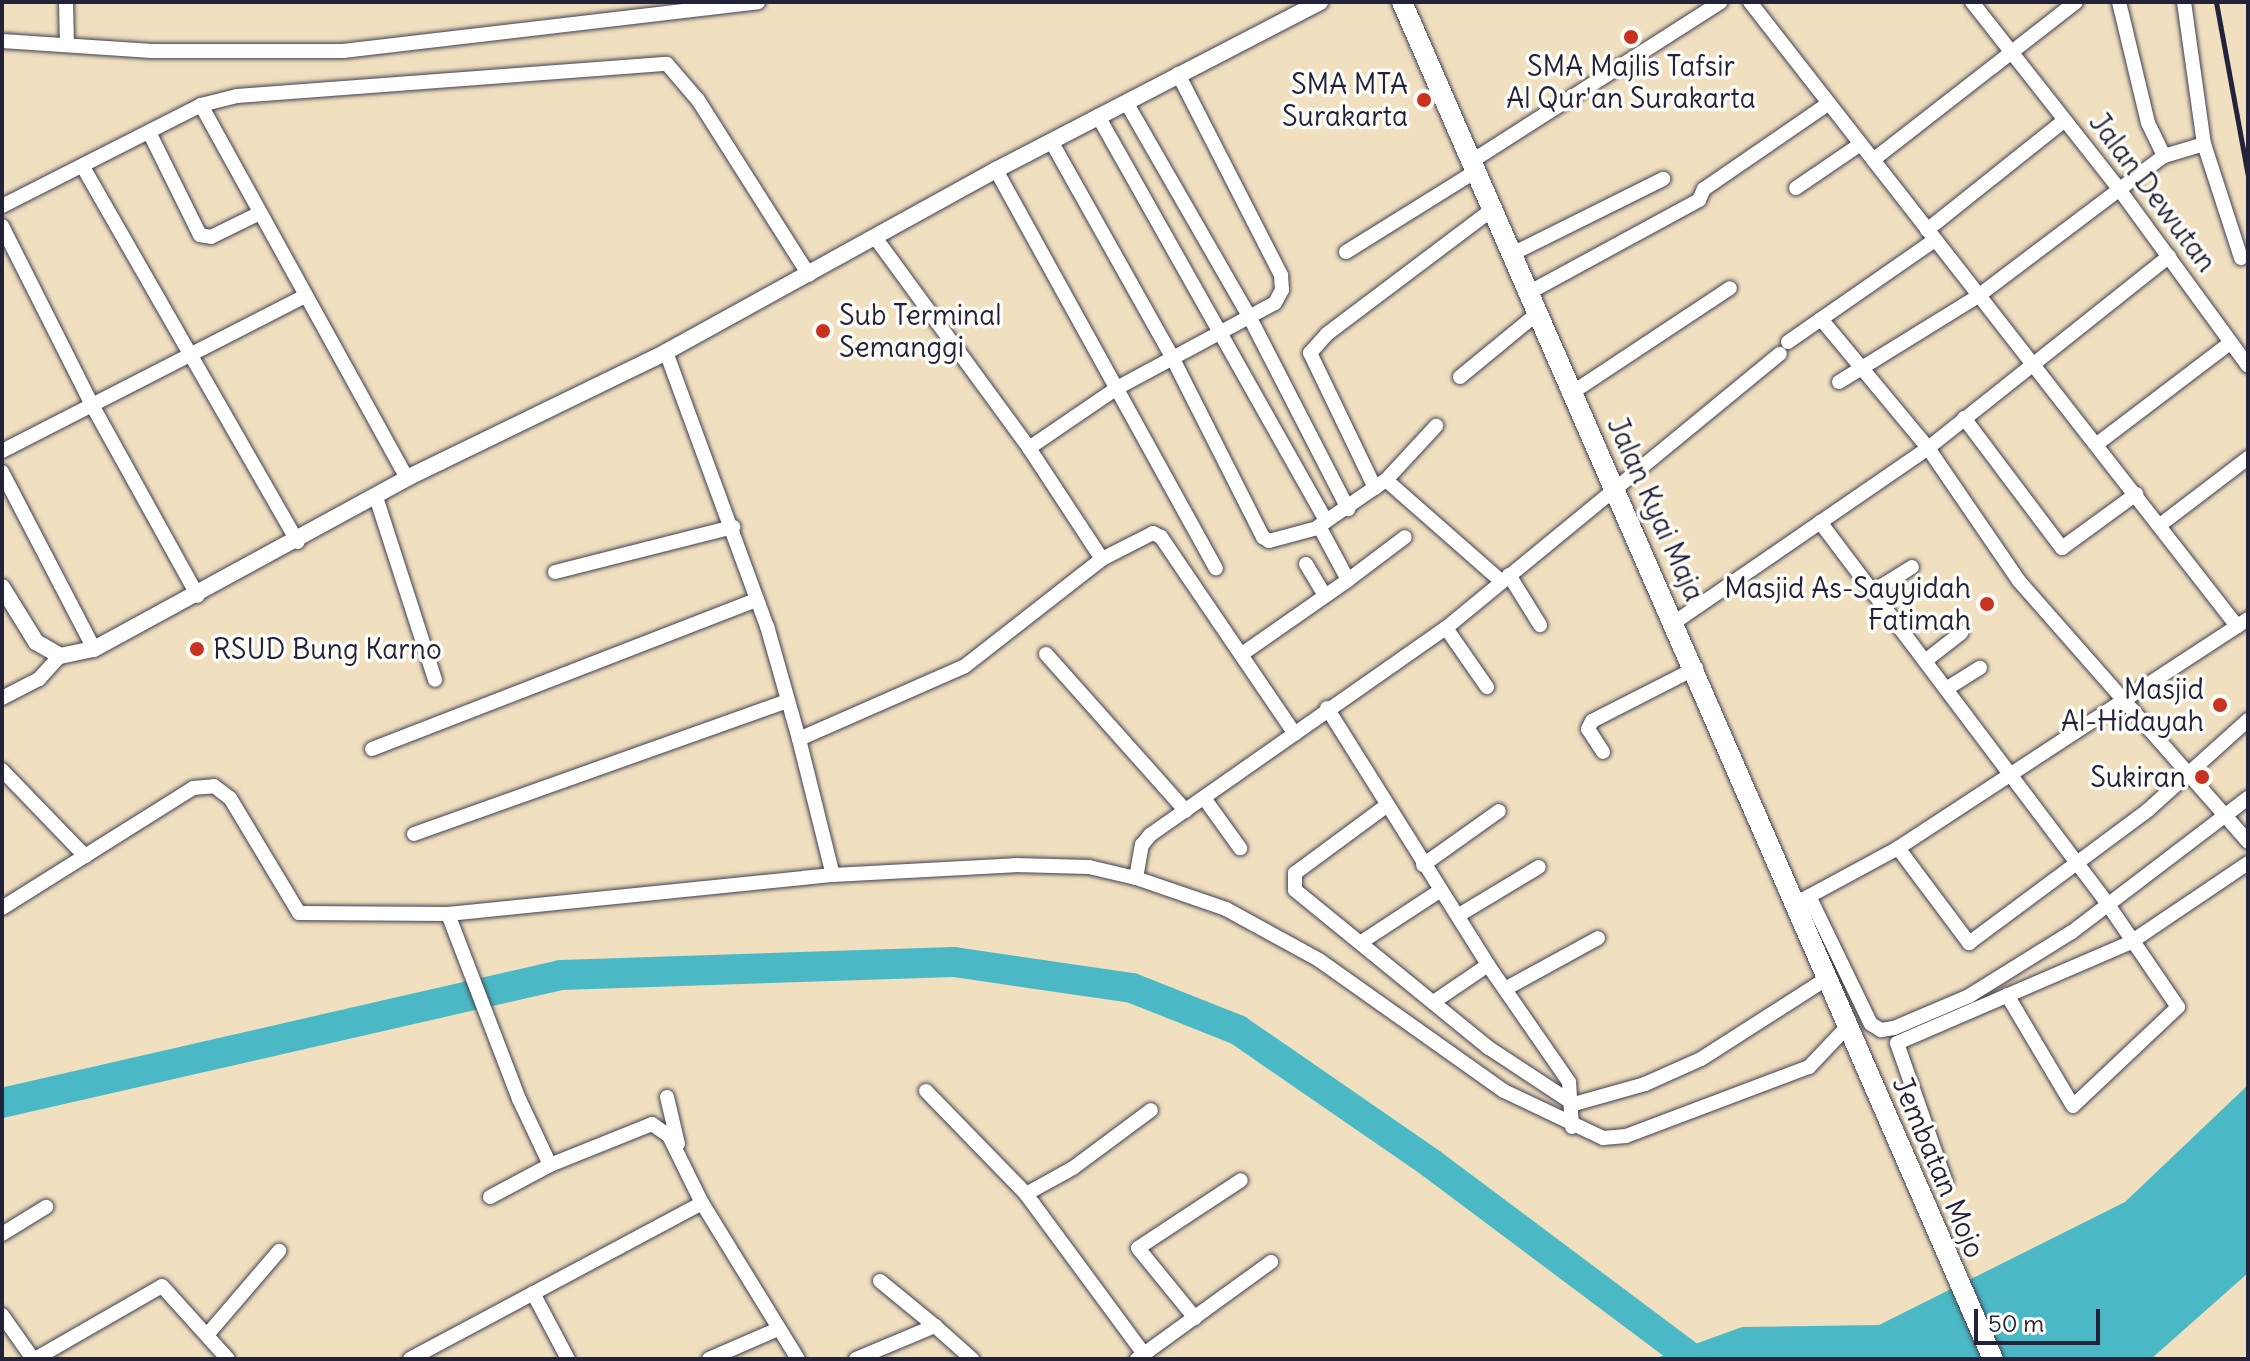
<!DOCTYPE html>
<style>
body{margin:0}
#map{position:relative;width:2250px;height:1361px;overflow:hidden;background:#f0e0c0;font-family:Delius,sans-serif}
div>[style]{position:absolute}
.water>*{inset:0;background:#4bb9c5}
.river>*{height:30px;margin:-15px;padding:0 15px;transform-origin:15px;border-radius:15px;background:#4bb9c5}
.roads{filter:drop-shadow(0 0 2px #413e4f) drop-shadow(0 0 2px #413e4f)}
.minor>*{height:14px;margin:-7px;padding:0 7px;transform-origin:7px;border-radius:7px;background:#fff}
.tertiary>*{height:16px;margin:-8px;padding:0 8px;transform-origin:8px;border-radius:8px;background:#fff}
.secondary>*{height:20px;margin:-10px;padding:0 10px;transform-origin:10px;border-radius:10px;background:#fff}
.rail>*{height:5px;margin:-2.5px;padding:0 2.5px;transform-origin:2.5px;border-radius:2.5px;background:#22223b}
.dots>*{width:22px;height:22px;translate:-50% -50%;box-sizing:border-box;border:4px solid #fdfcf7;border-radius:50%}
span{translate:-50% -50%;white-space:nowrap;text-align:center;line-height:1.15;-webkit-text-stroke:7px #fdfcf7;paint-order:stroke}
.poi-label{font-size:28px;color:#22223b}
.right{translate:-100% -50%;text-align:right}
.left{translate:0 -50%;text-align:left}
.street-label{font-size:28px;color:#22223b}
.frame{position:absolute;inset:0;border:4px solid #22223b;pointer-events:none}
.scale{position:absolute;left:1974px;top:1309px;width:126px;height:36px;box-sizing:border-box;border:4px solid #22223b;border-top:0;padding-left:10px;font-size:24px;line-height:28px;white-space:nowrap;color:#22223b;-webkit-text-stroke:6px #fdfcf7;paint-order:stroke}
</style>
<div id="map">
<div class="water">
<div style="clip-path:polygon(2248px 1085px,2248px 1273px,2151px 1359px,1654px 1359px,1742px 1327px,1879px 1325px,2125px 1202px)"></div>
</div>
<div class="river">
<div style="left:2px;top:1103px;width:573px;rotate:-12.9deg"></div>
<div style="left:561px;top:975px;width:393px;rotate:-1.9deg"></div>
<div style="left:954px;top:962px;width:180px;rotate:8.3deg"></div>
<div style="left:1132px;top:988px;width:114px;rotate:21.6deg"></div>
<div style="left:1238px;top:1030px;width:236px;rotate:34.6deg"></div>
<div style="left:1432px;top:1164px;width:326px;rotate:36.8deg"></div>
</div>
<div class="roads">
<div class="minor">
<div style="left:66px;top:2px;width:43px;rotate:88.7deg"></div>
<div style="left:1750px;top:2px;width:792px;rotate:52.03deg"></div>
<div style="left:1972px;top:2px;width:238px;rotate:51.8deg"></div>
<div style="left:2119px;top:189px;width:219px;rotate:53.9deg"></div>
<div style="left:2119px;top:2px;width:124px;rotate:76.5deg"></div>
<div style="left:2148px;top:123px;width:37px;rotate:64deg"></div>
<div style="left:2184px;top:2px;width:143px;rotate:82deg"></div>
<div style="left:2204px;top:144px;width:120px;rotate:72deg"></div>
<div style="left:2px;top:41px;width:150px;rotate:3.8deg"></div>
<div style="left:152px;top:51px;width:191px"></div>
<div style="left:343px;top:51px;width:418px;rotate:-6.7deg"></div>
<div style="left:1126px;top:102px;width:249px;rotate:60.1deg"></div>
<div style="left:1250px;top:318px;width:215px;rotate:62.8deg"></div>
<div style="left:201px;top:105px;width:37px;rotate:-14deg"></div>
<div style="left:237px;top:96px;width:431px;rotate:-4.3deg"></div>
<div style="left:667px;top:64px;width:48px;rotate:49.3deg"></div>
<div style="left:698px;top:100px;width:207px;rotate:57.6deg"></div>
<div style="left:1098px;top:116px;width:465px;rotate:60.6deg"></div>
<div style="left:149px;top:132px;width:115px;rotate:63.7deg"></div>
<div style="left:200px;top:235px;width:11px;rotate:10deg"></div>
<div style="left:211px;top:237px;width:55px;rotate:-26.1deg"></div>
<div style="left:1051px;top:141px;width:248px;rotate:60.7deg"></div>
<div style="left:1172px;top:357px;width:202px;rotate:63.2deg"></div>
<div style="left:1263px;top:537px;width:7px;rotate:34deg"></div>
<div style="left:1269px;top:541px;width:50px;rotate:-15.2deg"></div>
<div style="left:1873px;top:160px;width:257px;rotate:-37.9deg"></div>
<div style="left:1472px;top:161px;width:295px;rotate:-32.6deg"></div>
<div style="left:83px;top:167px;width:432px;rotate:60.2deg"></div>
<div style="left:996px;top:170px;width:455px;rotate:61.1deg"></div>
<div style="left:1796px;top:188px;width:76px;rotate:-34.3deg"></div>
<div style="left:2px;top:206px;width:223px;rotate:-26.9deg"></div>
<div style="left:201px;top:105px;width:426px;rotate:61.1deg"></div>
<div style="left:2px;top:226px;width:200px;rotate:63.3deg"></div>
<div style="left:92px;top:405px;width:218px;rotate:61deg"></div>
<div style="left:1927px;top:230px;width:176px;rotate:-38.6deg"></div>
<div style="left:877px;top:240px;width:258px;rotate:53.8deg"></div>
<div style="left:1029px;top:448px;width:133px;rotate:56.7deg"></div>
<div style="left:1346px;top:252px;width:153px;rotate:-31.9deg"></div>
<div style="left:1512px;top:254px;width:169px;rotate:-26.4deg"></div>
<div style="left:1528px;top:293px;width:195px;rotate:-28.5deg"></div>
<div style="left:1699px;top:200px;width:12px;rotate:-66deg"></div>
<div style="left:1704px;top:189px;width:148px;rotate:-34.5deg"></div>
<div style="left:1821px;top:319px;width:168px;rotate:50.3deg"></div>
<div style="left:1928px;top:448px;width:161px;rotate:55.6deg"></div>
<div style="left:2019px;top:581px;width:347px;rotate:48.7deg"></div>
<div style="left:1788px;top:342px;width:179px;rotate:-34.8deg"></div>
<div style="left:666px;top:352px;width:292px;rotate:69.8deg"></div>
<div style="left:767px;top:626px;width:117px;rotate:74.2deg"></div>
<div style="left:799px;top:739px;width:181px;rotate:-23.7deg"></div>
<div style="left:965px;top:666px;width:174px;rotate:-38deg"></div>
<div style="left:1102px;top:559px;width:57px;rotate:-27deg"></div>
<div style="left:1153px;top:533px;width:9px;rotate:27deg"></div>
<div style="left:1161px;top:537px;width:238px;rotate:55.8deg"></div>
<div style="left:1460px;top:377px;width:101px;rotate:-39.4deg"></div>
<div style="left:1839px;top:382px;width:163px;rotate:-31.7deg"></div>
<div style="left:1978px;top:296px;width:233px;rotate:-37deg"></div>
<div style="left:2164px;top:156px;width:42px;rotate:-16.7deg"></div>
<div style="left:1573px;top:392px;width:188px;rotate:-33.5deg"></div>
<div style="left:1964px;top:418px;width:163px;rotate:53deg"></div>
<div style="left:2062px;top:548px;width:92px;rotate:-36.1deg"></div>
<div style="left:2097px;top:444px;width:167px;rotate:-37.2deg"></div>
<div style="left:1029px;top:448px;width:107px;rotate:-34.3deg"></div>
<div style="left:1117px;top:388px;width:179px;rotate:-28.3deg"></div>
<div style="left:1275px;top:303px;width:15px;rotate:-62deg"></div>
<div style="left:1282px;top:290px;width:15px;rotate:-94deg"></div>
<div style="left:1281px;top:275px;width:226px;rotate:-117.1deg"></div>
<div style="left:2px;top:451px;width:340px;rotate:-27.1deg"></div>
<div style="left:2px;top:472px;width:199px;rotate:62.5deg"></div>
<div style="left:1386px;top:480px;width:153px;rotate:41.3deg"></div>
<div style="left:1375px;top:488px;width:150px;rotate:-115.7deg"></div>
<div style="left:1310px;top:353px;width:25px;rotate:-48deg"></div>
<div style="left:1327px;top:334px;width:208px;rotate:-37deg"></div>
<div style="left:376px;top:497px;width:192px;rotate:72.1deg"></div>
<div style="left:1820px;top:522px;width:481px;rotate:53deg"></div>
<div style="left:2109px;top:906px;width:122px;rotate:55.7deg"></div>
<div style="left:2178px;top:1007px;width:144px;rotate:136.7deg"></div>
<div style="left:2073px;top:1106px;width:129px;rotate:-120.7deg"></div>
<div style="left:2160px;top:525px;width:111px;rotate:-37.3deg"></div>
<div style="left:1306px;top:564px;width:35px;rotate:59deg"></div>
<div style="left:555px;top:572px;width:184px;rotate:-14.2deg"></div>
<div style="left:1509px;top:575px;width:59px;rotate:58.2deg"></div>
<div style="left:1348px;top:580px;width:71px;rotate:-37deg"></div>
<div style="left:1872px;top:592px;width:47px;rotate:-32deg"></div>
<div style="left:1675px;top:622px;width:307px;rotate:-34.5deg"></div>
<div style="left:1928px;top:448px;width:308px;rotate:-38.5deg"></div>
<div style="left:1446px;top:628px;width:72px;rotate:55.2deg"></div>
<div style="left:1046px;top:654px;width:210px;rotate:48.3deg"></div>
<div style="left:1242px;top:654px;width:129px;rotate:-34.9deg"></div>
<div style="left:1348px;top:580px;width:61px;rotate:-118.2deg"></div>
<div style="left:1319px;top:526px;width:81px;rotate:-34.5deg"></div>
<div style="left:1386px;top:480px;width:74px;rotate:-47.2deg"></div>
<div style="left:1925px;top:661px;width:46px;rotate:-37.9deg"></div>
<div style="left:1946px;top:689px;width:40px;rotate:-32deg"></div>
<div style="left:2px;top:698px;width:42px;rotate:-27.2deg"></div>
<div style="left:39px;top:679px;width:31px;rotate:-48deg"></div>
<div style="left:1327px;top:708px;width:303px;rotate:57.9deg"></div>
<div style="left:1488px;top:965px;width:142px;rotate:55.3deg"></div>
<div style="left:1569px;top:1082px;width:45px;rotate:86.2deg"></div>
<div style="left:799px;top:739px;width:140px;rotate:76deg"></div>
<div style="left:372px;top:749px;width:413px;rotate:-21.2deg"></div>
<div style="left:1603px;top:752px;width:27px;rotate:-123deg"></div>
<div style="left:1588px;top:729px;width:9px;rotate:-63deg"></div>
<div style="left:1592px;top:721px;width:117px;rotate:-27deg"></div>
<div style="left:2px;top:770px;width:120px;rotate:46deg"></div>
<div style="left:1204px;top:798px;width:62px;rotate:54.2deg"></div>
<div style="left:1386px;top:806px;width:113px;rotate:143.6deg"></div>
<div style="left:1295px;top:873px;width:17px;rotate:90deg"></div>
<div style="left:1295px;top:890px;width:250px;rotate:39.2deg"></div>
<div style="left:1489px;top:1048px;width:102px;rotate:33.4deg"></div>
<div style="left:1574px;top:1104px;width:74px;rotate:-15.7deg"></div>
<div style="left:1645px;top:1084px;width:61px;rotate:-24.1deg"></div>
<div style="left:1701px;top:1059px;width:148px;rotate:-32.6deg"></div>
<div style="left:414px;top:834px;width:396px;rotate:-19.6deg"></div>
<div style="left:1898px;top:848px;width:119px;rotate:53.2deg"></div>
<div style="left:1969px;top:943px;width:223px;rotate:-36.6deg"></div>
<div style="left:2148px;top:810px;width:135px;rotate:-42deg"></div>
<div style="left:1423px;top:865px;width:93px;rotate:-35.4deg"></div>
<div style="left:1136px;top:878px;width:34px;rotate:-80deg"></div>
<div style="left:1142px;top:845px;width:13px;rotate:-51deg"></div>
<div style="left:1150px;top:835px;width:361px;rotate:-35deg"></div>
<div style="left:1446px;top:628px;width:432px;rotate:-39.4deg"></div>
<div style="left:1809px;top:896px;width:142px;rotate:64.2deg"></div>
<div style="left:1871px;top:1024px;width:12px;rotate:31deg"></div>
<div style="left:1881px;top:1030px;width:13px;rotate:-9deg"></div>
<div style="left:1894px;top:1028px;width:82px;rotate:-23.1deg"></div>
<div style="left:1969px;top:996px;width:121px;rotate:-31.9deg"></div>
<div style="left:2072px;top:932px;width:221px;rotate:-37.3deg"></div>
<div style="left:1802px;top:900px;width:109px;rotate:-28.4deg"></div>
<div style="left:1898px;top:848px;width:418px;rotate:-33.2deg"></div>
<div style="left:2px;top:908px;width:226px;rotate:-32.1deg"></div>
<div style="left:193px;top:788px;width:21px;rotate:-5deg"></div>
<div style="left:214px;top:786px;width:20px;rotate:37deg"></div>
<div style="left:230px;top:798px;width:134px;rotate:59deg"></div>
<div style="left:299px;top:913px;width:149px;rotate:0.4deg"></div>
<div style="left:448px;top:914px;width:387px;rotate:-5.8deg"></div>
<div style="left:833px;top:875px;width:182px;rotate:-3.1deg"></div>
<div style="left:1015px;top:865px;width:74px;rotate:1.5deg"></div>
<div style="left:1089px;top:867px;width:48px;rotate:13.2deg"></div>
<div style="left:1136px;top:878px;width:95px;rotate:19deg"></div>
<div style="left:1226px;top:909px;width:106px;rotate:28.7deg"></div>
<div style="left:1319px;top:960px;width:227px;rotate:35.3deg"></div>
<div style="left:1504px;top:1091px;width:110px;rotate:25.4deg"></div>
<div style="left:1603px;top:1138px;width:23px;rotate:-5deg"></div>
<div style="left:1626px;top:1136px;width:196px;rotate:-20.7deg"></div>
<div style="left:1809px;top:1067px;width:55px;rotate:-46.5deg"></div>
<div style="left:448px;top:914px;width:198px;rotate:69deg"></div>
<div style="left:519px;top:1099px;width:73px;rotate:64.8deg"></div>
<div style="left:550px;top:1165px;width:110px;rotate:-21.9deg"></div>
<div style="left:652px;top:1124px;width:21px;rotate:35deg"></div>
<div style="left:669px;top:1136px;width:75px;rotate:63.8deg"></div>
<div style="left:1459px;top:915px;width:93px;rotate:-31deg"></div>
<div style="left:1363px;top:941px;width:93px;rotate:-33.2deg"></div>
<div style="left:1505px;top:989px;width:106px;rotate:-28.7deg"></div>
<div style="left:1435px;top:1001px;width:64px;rotate:-34.2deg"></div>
<div style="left:926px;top:1091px;width:144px;rotate:45.8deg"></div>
<div style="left:1026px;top:1194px;width:199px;rotate:53.6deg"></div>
<div style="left:1144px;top:1354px;width:9px;rotate:144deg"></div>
<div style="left:667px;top:1097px;width:48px;rotate:76.8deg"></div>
<div style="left:1946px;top:1183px;width:148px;rotate:-109.3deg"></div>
<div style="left:1897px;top:1043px;width:255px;rotate:-23.3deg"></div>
<div style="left:2131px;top:942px;width:141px;rotate:-34deg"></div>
<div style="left:1026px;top:1194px;width:54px;rotate:-29deg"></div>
<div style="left:1073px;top:1168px;width:97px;rotate:-36.6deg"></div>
<div style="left:490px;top:1197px;width:68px;rotate:-28.1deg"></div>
<div style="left:2px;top:1234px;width:52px;rotate:-31.5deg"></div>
<div style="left:880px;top:1281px;width:71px;rotate:39.3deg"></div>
<div style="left:533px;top:1293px;width:75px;rotate:62.1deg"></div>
<div style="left:2px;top:1315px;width:54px;rotate:54.8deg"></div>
<div style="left:1195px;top:1318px;width:90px;rotate:-129.2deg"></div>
<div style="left:1138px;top:1248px;width:123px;rotate:-33.4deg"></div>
<div style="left:207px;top:1335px;width:111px;rotate:-49.4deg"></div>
<div style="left:1144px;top:1354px;width:157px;rotate:-35.9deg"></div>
<div style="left:35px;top:1359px;width:146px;rotate:-29.9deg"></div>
<div style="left:162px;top:1286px;width:98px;rotate:47.9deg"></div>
<div style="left:410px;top:1359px;width:331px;rotate:-28.1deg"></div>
<div style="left:702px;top:1203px;width:183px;rotate:58.4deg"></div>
<div style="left:709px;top:1359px;width:75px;rotate:-23.5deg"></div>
<div style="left:856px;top:1359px;width:86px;rotate:-22.7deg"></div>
<div style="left:935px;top:1326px;width:50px;rotate:41.7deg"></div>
</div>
<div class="tertiary">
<div style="left:2px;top:587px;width:65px;rotate:58.3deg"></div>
<div style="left:36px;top:642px;width:28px;rotate:30deg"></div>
<div style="left:60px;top:656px;width:35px;rotate:-12deg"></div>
<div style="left:94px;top:649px;width:357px;rotate:-28.6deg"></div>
<div style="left:407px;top:478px;width:288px;rotate:-25.9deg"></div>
<div style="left:666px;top:352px;width:377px;rotate:-28.9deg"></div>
<div style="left:996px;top:170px;width:365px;rotate:-27.4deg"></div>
</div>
<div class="secondary">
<div style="left:1402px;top:2px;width:1480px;rotate:66.47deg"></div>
</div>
</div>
<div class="rail">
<div style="left:2216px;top:2px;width:178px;rotate:79.6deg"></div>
</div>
<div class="dots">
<div style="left:1631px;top:37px;background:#c8321e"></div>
<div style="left:1424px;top:100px;background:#c8321e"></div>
<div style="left:823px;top:331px;background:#c8321e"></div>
<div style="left:1987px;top:604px;background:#c8321e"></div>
<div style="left:197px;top:649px;background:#c8321e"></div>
<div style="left:2220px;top:705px;background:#c8321e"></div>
<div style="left:2202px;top:777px;background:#c8321e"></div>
</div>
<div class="poi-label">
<span style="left:1631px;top:82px">SMA Majlis Tafsir<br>Al Qur'an Surakarta</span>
<span class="right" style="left:1408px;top:100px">SMA MTA<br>Surakarta</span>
<span class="left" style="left:839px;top:331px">Sub Terminal<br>Semanggi</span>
<span class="right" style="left:1971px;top:604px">Masjid As-Sayyidah<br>Fatimah</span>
<span class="left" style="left:213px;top:649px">RSUD Bung Karno</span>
<span class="right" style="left:2204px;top:705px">Masjid<br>Al-Hidayah</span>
<span class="right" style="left:2186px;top:777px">Sukiran</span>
</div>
<div class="street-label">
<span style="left:2153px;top:192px;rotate:53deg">Jalan Dewutan</span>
<span style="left:1656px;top:509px;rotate:66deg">Jalan Kyai Maja</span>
<span style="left:1939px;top:1167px;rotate:67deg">Jembatan Mojo</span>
</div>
<div class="frame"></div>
<div class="scale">50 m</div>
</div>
